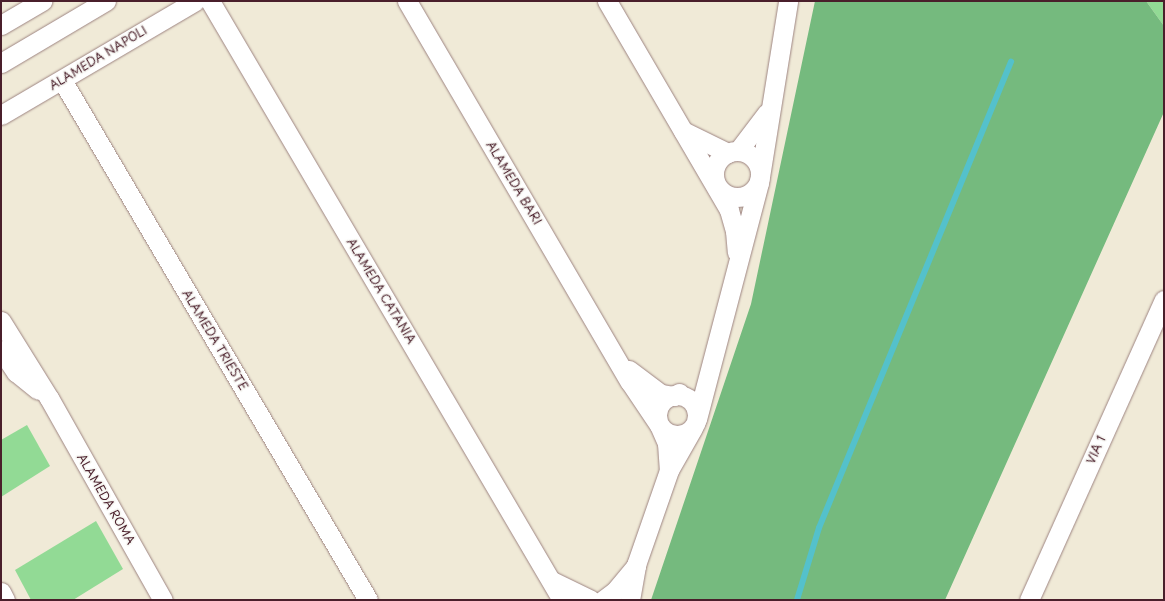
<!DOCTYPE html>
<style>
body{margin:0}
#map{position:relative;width:1165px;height:601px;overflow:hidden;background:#f0ead7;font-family:"Playpen Sans",sans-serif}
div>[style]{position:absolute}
.green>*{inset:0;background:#92da95}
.forest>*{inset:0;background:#75ba7e}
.stream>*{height:5.5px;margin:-2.75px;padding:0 2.75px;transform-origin:2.75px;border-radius:2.75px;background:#54c1cb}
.roads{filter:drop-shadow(0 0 1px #9d8481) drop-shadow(0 0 1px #9d8481)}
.minor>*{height:19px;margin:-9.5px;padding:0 9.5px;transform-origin:9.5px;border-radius:9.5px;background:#fff}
.minor>.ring{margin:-9.5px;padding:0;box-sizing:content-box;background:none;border:19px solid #fff;border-radius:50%}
span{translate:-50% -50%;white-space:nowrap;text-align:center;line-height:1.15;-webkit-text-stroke:3px #f6f6f2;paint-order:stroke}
.street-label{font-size:12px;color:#4a1f2b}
.frame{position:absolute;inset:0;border:2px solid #4a1f2b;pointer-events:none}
</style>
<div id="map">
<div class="green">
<div style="clip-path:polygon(1146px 1px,1164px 1px,1164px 26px)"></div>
<div style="clip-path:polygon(27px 425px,50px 466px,1px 497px,1px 440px)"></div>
<div style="clip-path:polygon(96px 521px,123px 569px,73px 600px,31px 600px,15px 570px)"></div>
</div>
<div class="forest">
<div style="clip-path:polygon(815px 1px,1146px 1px,1164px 26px,1164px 112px,945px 600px,651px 600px,751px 304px)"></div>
</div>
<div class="stream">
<div style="left:797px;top:600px;width:75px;rotate:-73deg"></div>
<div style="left:819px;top:528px;width:504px;rotate:-67.61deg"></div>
</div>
<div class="roads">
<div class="minor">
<div style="left:210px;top:1px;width:695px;rotate:59.56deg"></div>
<div style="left:407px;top:1px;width:441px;rotate:59.7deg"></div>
<div style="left:630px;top:382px;width:52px;rotate:56deg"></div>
<div style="left:659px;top:425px;width:20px;rotate:66deg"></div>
<div style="left:667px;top:443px;width:27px;rotate:86deg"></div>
<div style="left:607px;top:1px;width:242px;rotate:59.7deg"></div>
<div style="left:729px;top:210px;width:22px;rotate:74deg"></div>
<div style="left:735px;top:231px;width:21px;rotate:85deg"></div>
<div style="left:1px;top:25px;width:48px;rotate:-30.3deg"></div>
<div style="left:1px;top:63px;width:122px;rotate:-30.6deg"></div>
<div style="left:62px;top:80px;width:603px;rotate:59.52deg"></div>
<div style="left:1px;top:115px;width:225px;rotate:-30.4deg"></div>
<div style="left:683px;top:131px;width:50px;rotate:26.1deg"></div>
<div style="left:738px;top:151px;width:48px;rotate:-52.7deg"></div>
<div class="ring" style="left:714px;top:151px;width:27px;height:27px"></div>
<div style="left:1px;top:321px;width:91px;rotate:58.1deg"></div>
<div style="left:49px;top:398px;width:232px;rotate:60.6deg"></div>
<div style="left:1px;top:350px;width:27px;rotate:56deg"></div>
<div style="left:16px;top:372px;width:28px;rotate:39deg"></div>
<div style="left:629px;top:370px;width:40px;rotate:37deg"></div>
<div style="left:661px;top:394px;width:13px;rotate:9deg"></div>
<div style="left:674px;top:396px;width:6px;rotate:-31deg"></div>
<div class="ring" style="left:657px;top:395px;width:21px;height:21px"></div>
<div style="left:697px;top:419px;width:244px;rotate:-75.3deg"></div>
<div style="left:759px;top:183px;width:184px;rotate:-80.9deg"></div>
<div style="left:552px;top:581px;width:43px;rotate:26deg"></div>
<div style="left:1px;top:592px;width:9px;rotate:63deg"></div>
<div style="left:603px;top:600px;width:15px;rotate:-37deg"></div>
<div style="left:615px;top:591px;width:33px;rotate:-50deg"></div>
<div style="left:630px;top:600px;width:36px;rotate:-80deg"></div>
<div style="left:636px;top:565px;width:101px;rotate:-70.8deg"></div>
<div style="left:669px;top:470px;width:48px;rotate:-60.3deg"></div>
<div style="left:1029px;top:600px;width:329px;rotate:-65.8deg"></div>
</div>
</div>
<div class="street-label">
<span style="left:98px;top:58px;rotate:-31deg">ALAMEDA NAPOLI</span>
<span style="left:514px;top:183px;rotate:59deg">ALAMEDA BARI</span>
<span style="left:381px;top:291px;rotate:59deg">ALAMEDA CATANIA</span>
<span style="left:215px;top:340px;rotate:59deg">ALAMEDA TRIESTE</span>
<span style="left:1096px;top:450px;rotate:-66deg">VIA 1</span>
<span style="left:106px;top:499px;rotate:60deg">ALAMEDA ROMA</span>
</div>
<div class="frame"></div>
</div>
